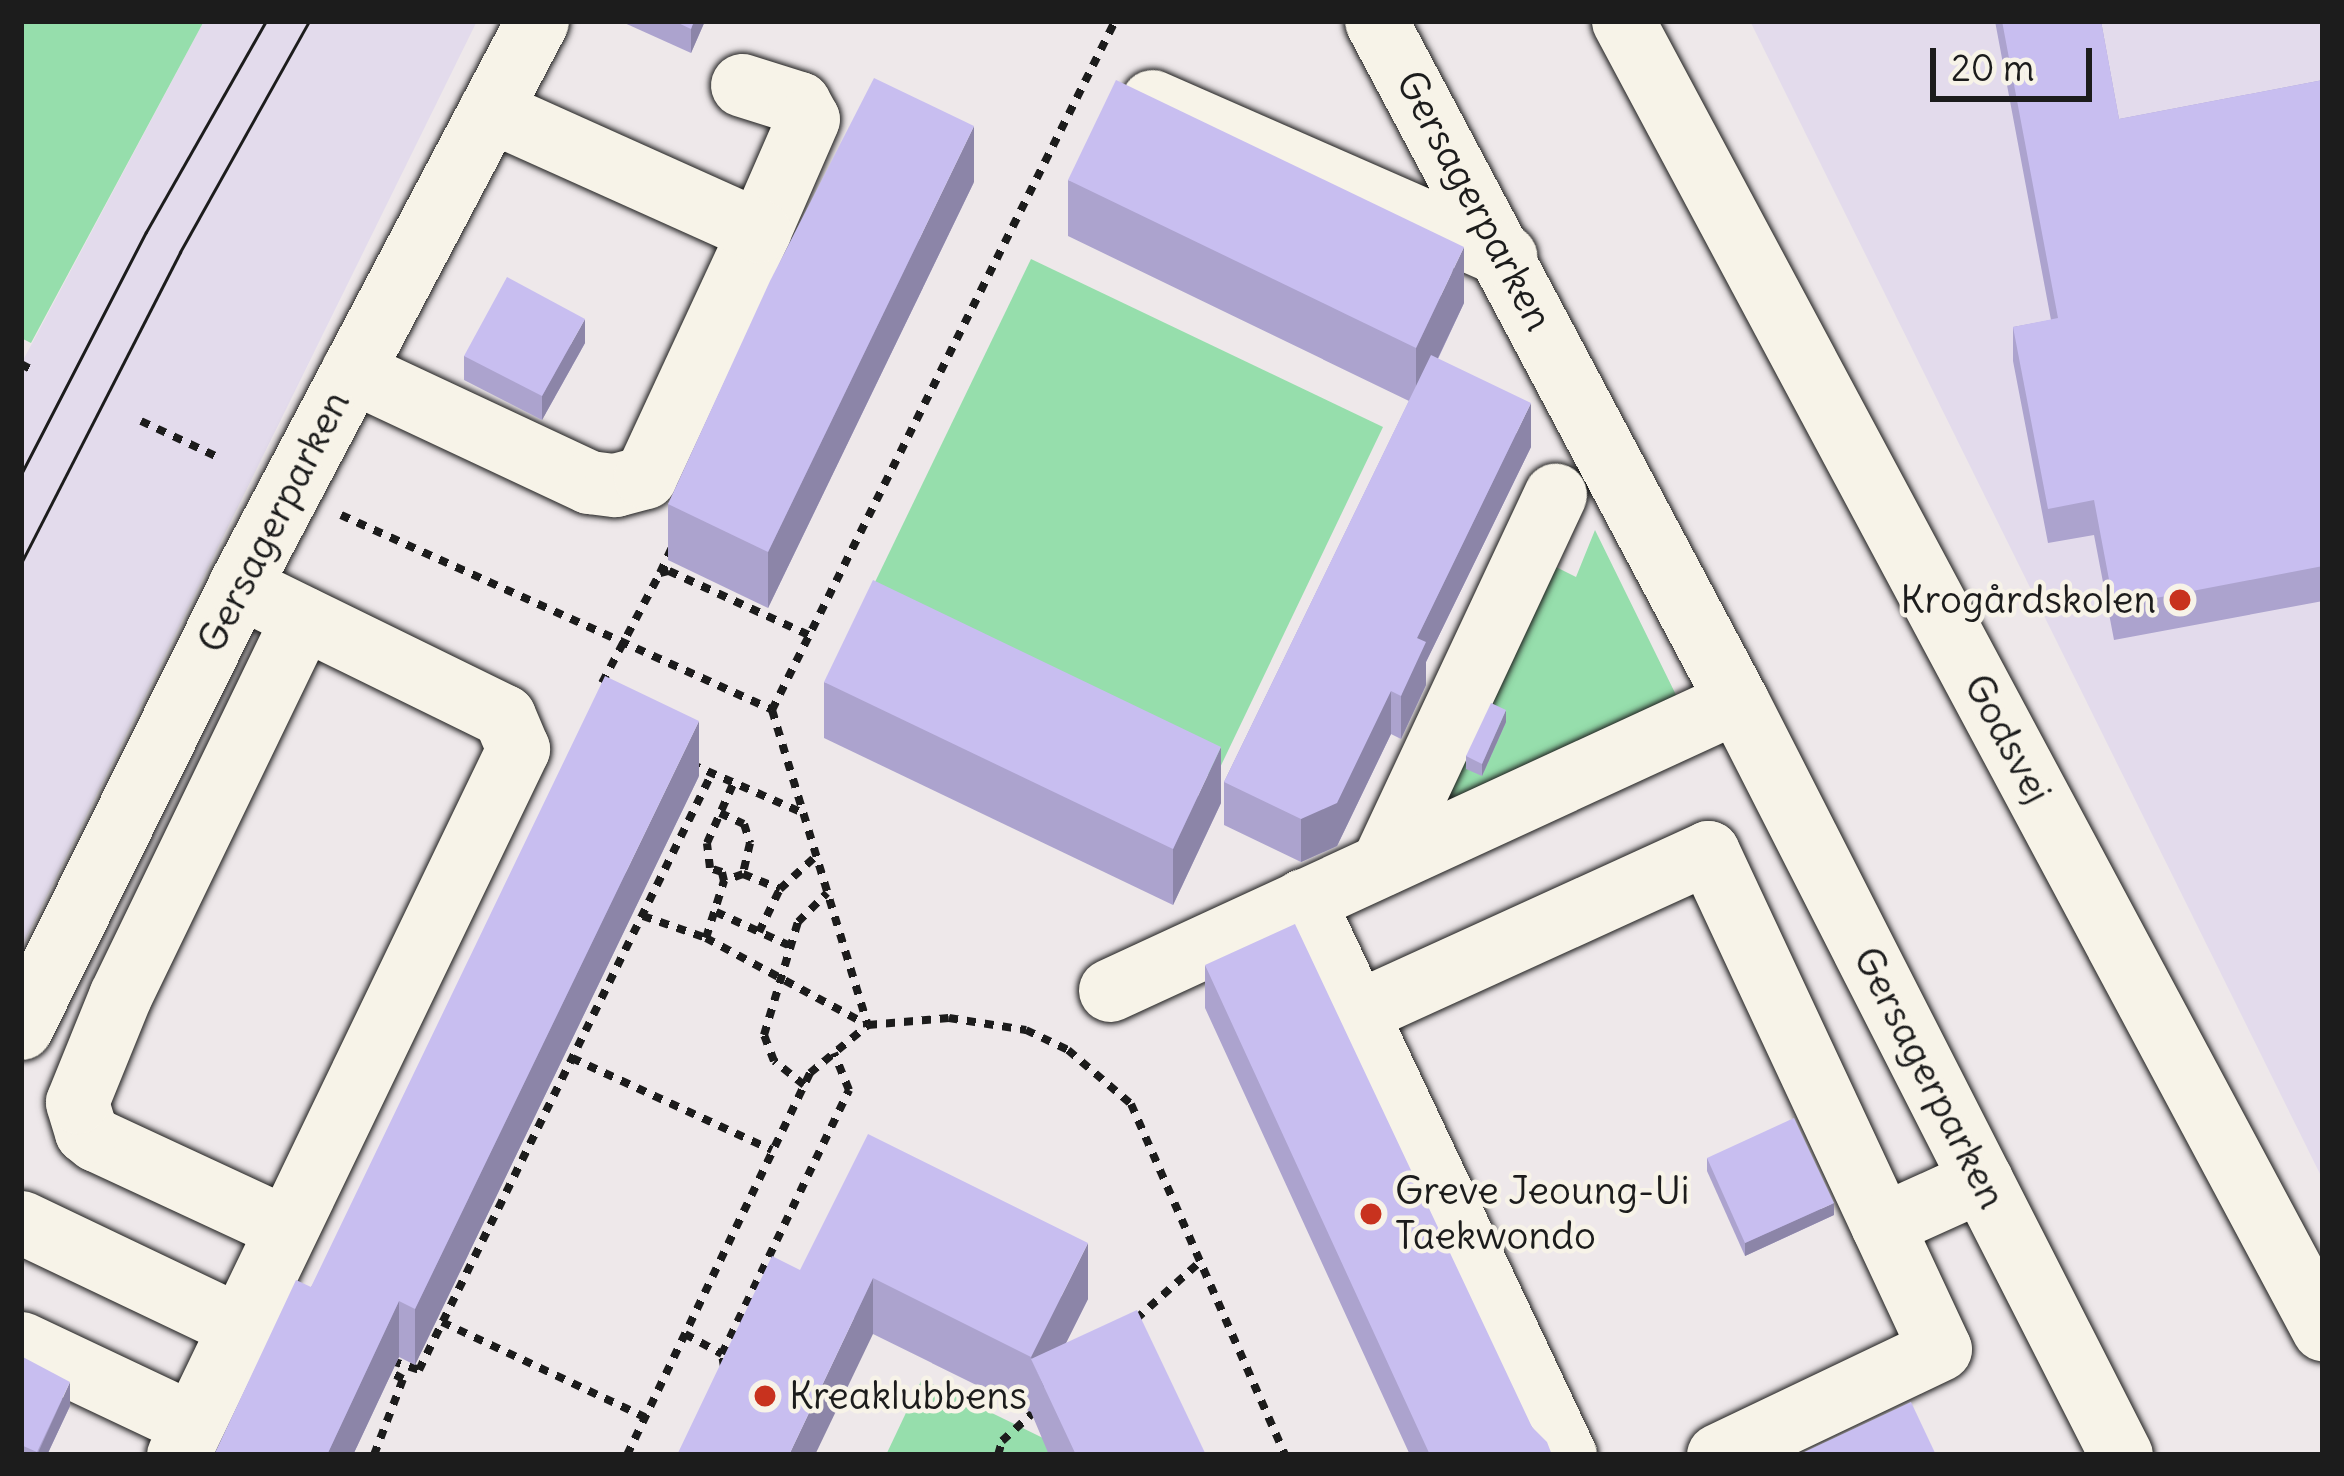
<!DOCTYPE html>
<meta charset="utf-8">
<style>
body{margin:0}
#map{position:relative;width:2344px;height:1476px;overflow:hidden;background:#eee8ea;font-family:Delius,sans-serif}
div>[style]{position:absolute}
.built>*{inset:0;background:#e3dbec}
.green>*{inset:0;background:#96deac}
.path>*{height:8px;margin-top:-4px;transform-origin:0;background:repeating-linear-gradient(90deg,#1c1c1c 0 9px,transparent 0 18px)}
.roads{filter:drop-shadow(0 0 3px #1c1c1c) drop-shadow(0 0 3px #1c1c1c)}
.minor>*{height:63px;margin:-31.5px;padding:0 31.5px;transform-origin:31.5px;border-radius:31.5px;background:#f7f3e8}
.tram>*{height:3px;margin:-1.5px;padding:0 1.5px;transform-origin:1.5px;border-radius:1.5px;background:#1c1c1c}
.wall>*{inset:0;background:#aca3ce}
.shaded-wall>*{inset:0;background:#8c85a8}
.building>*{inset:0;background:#c8bef0}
.dots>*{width:33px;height:33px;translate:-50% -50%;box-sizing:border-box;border:6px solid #f7f3e8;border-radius:50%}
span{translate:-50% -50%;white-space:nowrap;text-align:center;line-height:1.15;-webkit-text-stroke:9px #f7f3e8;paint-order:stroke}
.street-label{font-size:39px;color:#1c1c1c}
.poi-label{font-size:39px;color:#1c1c1c}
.right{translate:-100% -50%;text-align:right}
.left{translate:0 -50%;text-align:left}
.frame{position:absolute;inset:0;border:24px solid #1c1c1c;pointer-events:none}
.scale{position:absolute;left:1930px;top:48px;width:162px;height:54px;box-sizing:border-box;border:6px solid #1c1c1c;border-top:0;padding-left:15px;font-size:36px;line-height:42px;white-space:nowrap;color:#1c1c1c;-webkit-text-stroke:9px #f7f3e8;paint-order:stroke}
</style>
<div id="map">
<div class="built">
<div style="clip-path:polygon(204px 21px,477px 21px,21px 948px,21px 364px)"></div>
<div style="clip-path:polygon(1750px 21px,2323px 21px,2323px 1180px)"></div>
</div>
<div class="green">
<div style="clip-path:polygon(21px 21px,204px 21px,31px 343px,21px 338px)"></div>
<div style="clip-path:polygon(1031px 259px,1383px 427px,1215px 778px,862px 609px)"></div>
<div style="clip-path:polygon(1595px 530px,1678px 699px,1415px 828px,1542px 560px,1576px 577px)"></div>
<div style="clip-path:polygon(922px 1379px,1045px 1439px,1052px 1455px,886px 1455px)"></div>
</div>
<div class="path">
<div style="left:21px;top:364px;width:17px;rotate:28deg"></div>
<div style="left:141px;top:421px;width:89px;rotate:25.1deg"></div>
<div style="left:341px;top:515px;width:473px;rotate:24.3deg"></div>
<div style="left:772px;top:710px;width:329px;rotate:73.1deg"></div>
<div style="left:660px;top:573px;width:29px;rotate:-65deg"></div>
<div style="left:602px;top:683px;width:124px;rotate:-62.2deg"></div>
<div style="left:660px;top:573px;width:9px;rotate:-13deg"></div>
<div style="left:669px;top:571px;width:154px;rotate:24.6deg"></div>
<div style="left:772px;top:710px;width:770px;rotate:-63.53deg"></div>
<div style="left:691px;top:764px;width:122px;rotate:23.6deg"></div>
<div style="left:720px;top:813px;width:26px;rotate:25deg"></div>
<div style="left:744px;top:824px;width:20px;rotate:72deg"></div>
<div style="left:750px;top:843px;width:32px;rotate:103deg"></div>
<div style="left:743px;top:874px;width:20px;rotate:160deg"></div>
<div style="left:743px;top:874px;width:40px;rotate:22deg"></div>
<div style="left:716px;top:912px;width:79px;rotate:24.6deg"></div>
<div style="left:643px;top:916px;width:67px;rotate:19.2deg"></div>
<div style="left:706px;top:938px;width:182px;rotate:28.3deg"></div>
<div style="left:759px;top:932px;width:48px;rotate:-64deg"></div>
<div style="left:780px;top:889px;width:49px;rotate:-42.5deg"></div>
<div style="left:706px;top:938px;width:60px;rotate:-72.5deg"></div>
<div style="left:724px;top:881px;width:9px;rotate:-103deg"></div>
<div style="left:722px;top:872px;width:13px;rotate:-162deg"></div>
<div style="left:710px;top:868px;width:25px;rotate:-97deg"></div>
<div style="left:707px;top:843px;width:67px;rotate:-66.1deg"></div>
<div style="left:572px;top:1058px;width:220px;rotate:24.7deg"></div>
<div style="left:804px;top:1085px;width:38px;rotate:-141deg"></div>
<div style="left:774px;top:1061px;width:28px;rotate:-111deg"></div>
<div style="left:764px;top:1035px;width:118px;rotate:-73.3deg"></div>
<div style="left:798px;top:922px;width:41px;rotate:-45deg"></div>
<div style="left:1136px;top:1319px;width:89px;rotate:-41.8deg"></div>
<div style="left:442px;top:1322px;width:224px;rotate:25.1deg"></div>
<div style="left:685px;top:1334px;width:42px;rotate:28.4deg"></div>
<div style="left:392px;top:1361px;width:28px;rotate:18deg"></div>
<div style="left:419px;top:1370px;width:665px;rotate:-63.86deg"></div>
<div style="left:724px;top:1367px;width:13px;rotate:-99deg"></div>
<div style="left:722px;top:1354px;width:293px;rotate:-64.3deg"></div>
<div style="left:849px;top:1090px;width:40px;rotate:-112deg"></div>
<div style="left:374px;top:1455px;width:81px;rotate:-69.1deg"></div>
<div style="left:403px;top:1379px;width:18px;rotate:-151deg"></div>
<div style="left:627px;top:1455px;width:424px;rotate:-64.4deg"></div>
<div style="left:810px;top:1073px;width:75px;rotate:-39.6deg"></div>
<div style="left:868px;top:1025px;width:81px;rotate:-4.9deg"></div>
<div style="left:949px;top:1018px;width:78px;rotate:8.9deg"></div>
<div style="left:1026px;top:1030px;width:47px;rotate:25.5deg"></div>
<div style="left:1068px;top:1050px;width:83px;rotate:40.6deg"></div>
<div style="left:1131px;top:1104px;width:383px;rotate:66.3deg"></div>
<div style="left:998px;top:1455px;width:15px;rotate:-74deg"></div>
<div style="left:1002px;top:1441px;width:46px;rotate:-42.4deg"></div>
</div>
<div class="roads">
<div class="minor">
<div style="left:1376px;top:21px;width:770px;rotate:62.04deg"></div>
<div style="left:1737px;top:701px;width:846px;rotate:63.01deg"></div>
<div style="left:1623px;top:21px;width:1484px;rotate:61.85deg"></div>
<div style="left:742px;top:85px;width:60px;rotate:17.5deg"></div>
<div style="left:799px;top:103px;width:18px;rotate:61deg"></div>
<div style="left:808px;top:119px;width:122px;rotate:113.6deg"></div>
<div style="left:1152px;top:101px;width:386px;rotate:23.7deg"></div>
<div style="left:352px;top:371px;width:262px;rotate:25.1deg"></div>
<div style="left:589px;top:482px;width:26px;rotate:7deg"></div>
<div style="left:615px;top:485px;width:31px;rotate:-15deg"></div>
<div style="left:645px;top:477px;width:271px;rotate:-65.1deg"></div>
<div style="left:759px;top:231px;width:295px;rotate:-155.8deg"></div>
<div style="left:1382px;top:864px;width:408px;rotate:-64.9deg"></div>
<div style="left:1303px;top:900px;width:614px;rotate:64.73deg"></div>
<div style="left:1110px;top:990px;width:690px;rotate:-24.75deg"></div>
<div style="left:1355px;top:1013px;width:388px;rotate:-24.5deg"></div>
<div style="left:1708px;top:852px;width:548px;rotate:64.98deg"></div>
<div style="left:1940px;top:1349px;width:246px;rotate:154.5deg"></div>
<div style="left:21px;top:1028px;width:493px;rotate:-63.7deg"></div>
<div style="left:239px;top:586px;width:639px;rotate:-62.19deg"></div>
<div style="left:21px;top:1222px;width:242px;rotate:25.5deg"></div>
<div style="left:1882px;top:1225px;width:109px;rotate:-24.4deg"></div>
<div style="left:286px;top:1228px;width:209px;rotate:-155.1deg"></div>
<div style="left:96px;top:1140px;width:13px;rotate:-141deg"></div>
<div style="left:86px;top:1132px;width:31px;rotate:-107deg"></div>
<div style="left:77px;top:1102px;width:114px;rotate:-67.9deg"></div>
<div style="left:120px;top:996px;width:420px;rotate:-64.2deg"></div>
<div style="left:21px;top:1343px;width:189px;rotate:25.3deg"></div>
<div style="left:178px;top:1455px;width:784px;rotate:-64.29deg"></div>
<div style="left:518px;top:749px;width:36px;rotate:-113deg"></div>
<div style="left:504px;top:716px;width:295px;rotate:-153.9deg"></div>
</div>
</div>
<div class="tram">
<div style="left:21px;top:474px;width:272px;rotate:-62.7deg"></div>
<div style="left:146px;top:232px;width:243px;rotate:-60.4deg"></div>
<div style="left:21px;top:563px;width:349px;rotate:-62.9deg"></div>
<div style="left:180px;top:252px;width:265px;rotate:-60.8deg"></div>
</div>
<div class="wall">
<div style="clip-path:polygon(620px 21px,705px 21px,691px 53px)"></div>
<div style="clip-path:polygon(1995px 21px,2101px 21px,2119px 119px,2323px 80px,2323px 601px,2114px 640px,2094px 535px,2048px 543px,2013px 361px,2013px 327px,2051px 320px)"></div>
<div style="clip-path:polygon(1068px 180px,1464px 303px,1438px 359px,1531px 447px,1426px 662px,1426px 685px,1401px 739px,1391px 734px,1337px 846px,1301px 862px,1224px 825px,1224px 782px,1409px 401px,1068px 236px)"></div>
<div style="clip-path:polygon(974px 182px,768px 608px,668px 560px,668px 504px)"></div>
<div style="clip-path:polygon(585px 343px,542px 420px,464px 380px,464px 356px)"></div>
<div style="clip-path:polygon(824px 682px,1221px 803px,1173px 905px,824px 738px)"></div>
<div style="clip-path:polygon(1506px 722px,1482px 776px,1466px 769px,1466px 756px)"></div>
<div style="clip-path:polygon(699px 776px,415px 1365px,399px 1357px,353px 1455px,214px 1455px,311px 1287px)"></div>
<div style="clip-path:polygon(1205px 965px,1532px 1427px,1552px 1455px,1410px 1455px,1205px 1008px)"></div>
<div style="clip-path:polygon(1707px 1158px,1834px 1215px,1745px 1256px,1707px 1171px)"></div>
<div style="clip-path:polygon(800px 1270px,1088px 1299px,1066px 1343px,1206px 1455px,1049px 1455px,1031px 1412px,873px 1334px)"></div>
<div style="clip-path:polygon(21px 1356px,70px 1406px,47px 1455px,21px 1455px)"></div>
</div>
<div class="shaded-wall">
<div style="clip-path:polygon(694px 21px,705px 21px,691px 53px,691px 29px)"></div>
<div style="clip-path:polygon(974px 126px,974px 182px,768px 608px,768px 552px)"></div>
<div style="clip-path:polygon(1464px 247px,1464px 303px,1416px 404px,1416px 348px)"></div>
<div style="clip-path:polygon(585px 319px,585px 343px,542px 420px,542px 396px)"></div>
<div style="clip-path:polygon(1531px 403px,1531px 447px,1426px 662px,1426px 685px,1401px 739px,1401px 696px,1417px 638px)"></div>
<div style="clip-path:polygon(1391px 691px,1391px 734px,1337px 846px,1301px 862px,1301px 819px)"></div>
<div style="clip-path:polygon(1506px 710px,1506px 722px,1482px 776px,1482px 764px)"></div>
<div style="clip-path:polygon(699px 721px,699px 776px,415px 1365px,415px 1309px)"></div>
<div style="clip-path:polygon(1221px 747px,1221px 803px,1173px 905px,1173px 849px)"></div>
<div style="clip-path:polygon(1834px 1203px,1834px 1215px,1745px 1256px,1745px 1243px)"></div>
<div style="clip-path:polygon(1088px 1243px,1088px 1299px,1044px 1387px,1031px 1357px)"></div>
<div style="clip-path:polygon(873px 1278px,873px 1334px,815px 1455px,789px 1455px)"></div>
<div style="clip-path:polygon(399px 1301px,399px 1357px,353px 1455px,327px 1455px)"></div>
<div style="clip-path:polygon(70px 1382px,70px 1406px,47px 1455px,37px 1455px)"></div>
</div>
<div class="building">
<div style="clip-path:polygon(674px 21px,694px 21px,691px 29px)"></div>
<div style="clip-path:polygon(2002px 21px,2101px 21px,2119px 119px,2323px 80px,2323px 566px,2114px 606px,2094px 500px,2048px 509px,2013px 327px,2058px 318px)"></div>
<div style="clip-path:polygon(874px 78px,974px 126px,768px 552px,668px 504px,770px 281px)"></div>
<div style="clip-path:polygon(1116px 80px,1464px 247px,1416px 348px,1068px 180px)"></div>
<div style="clip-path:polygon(507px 277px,585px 319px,542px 396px,464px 356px)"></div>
<div style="clip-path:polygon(1431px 355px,1531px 403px,1417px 638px,1426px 642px,1401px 696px,1391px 691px,1337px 803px,1301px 819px,1224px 782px)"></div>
<div style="clip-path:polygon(873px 580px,1221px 747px,1173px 849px,824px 682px)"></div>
<div style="clip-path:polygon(605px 676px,699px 721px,415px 1309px,399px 1301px,327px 1455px,214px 1455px,296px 1280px,311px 1287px)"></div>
<div style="clip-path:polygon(1491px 703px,1506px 710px,1482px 764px,1466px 756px)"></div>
<div style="clip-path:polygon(1295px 924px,1532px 1427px,1547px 1442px,1552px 1455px,1430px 1455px,1205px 965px)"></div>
<div style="clip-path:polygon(1794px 1118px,1834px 1203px,1745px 1243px,1707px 1158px)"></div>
<div style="clip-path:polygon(868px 1134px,1088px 1243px,1031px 1357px,873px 1278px,789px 1455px,677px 1455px,772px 1256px,800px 1270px)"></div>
<div style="clip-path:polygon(1137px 1310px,1206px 1455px,1076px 1455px,1031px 1359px)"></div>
<div style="clip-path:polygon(21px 1356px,70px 1382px,37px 1452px,21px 1445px)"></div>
<div style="clip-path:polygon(1911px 1402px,1936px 1455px,1798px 1455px)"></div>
</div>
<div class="dots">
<div style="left:2180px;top:600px;background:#c8321e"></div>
<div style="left:1371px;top:1214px;background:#c8321e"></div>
<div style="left:765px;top:1396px;background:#c8321e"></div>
</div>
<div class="street-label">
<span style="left:1474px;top:201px;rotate:62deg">Gersagerparken</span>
<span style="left:274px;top:522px;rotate:-63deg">Gersagerparken</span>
<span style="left:2007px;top:739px;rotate:62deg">Godsvej</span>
<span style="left:1929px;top:1078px;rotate:63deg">Gersagerparken</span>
</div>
<div class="poi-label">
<span class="right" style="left:2156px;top:600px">Krogårdskolen</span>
<span class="left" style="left:1395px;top:1214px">Greve Jeoung-Ui<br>Taekwondo</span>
<span class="left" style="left:789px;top:1396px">Kreaklubbens</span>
</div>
<div class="frame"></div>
<div class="scale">20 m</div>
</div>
